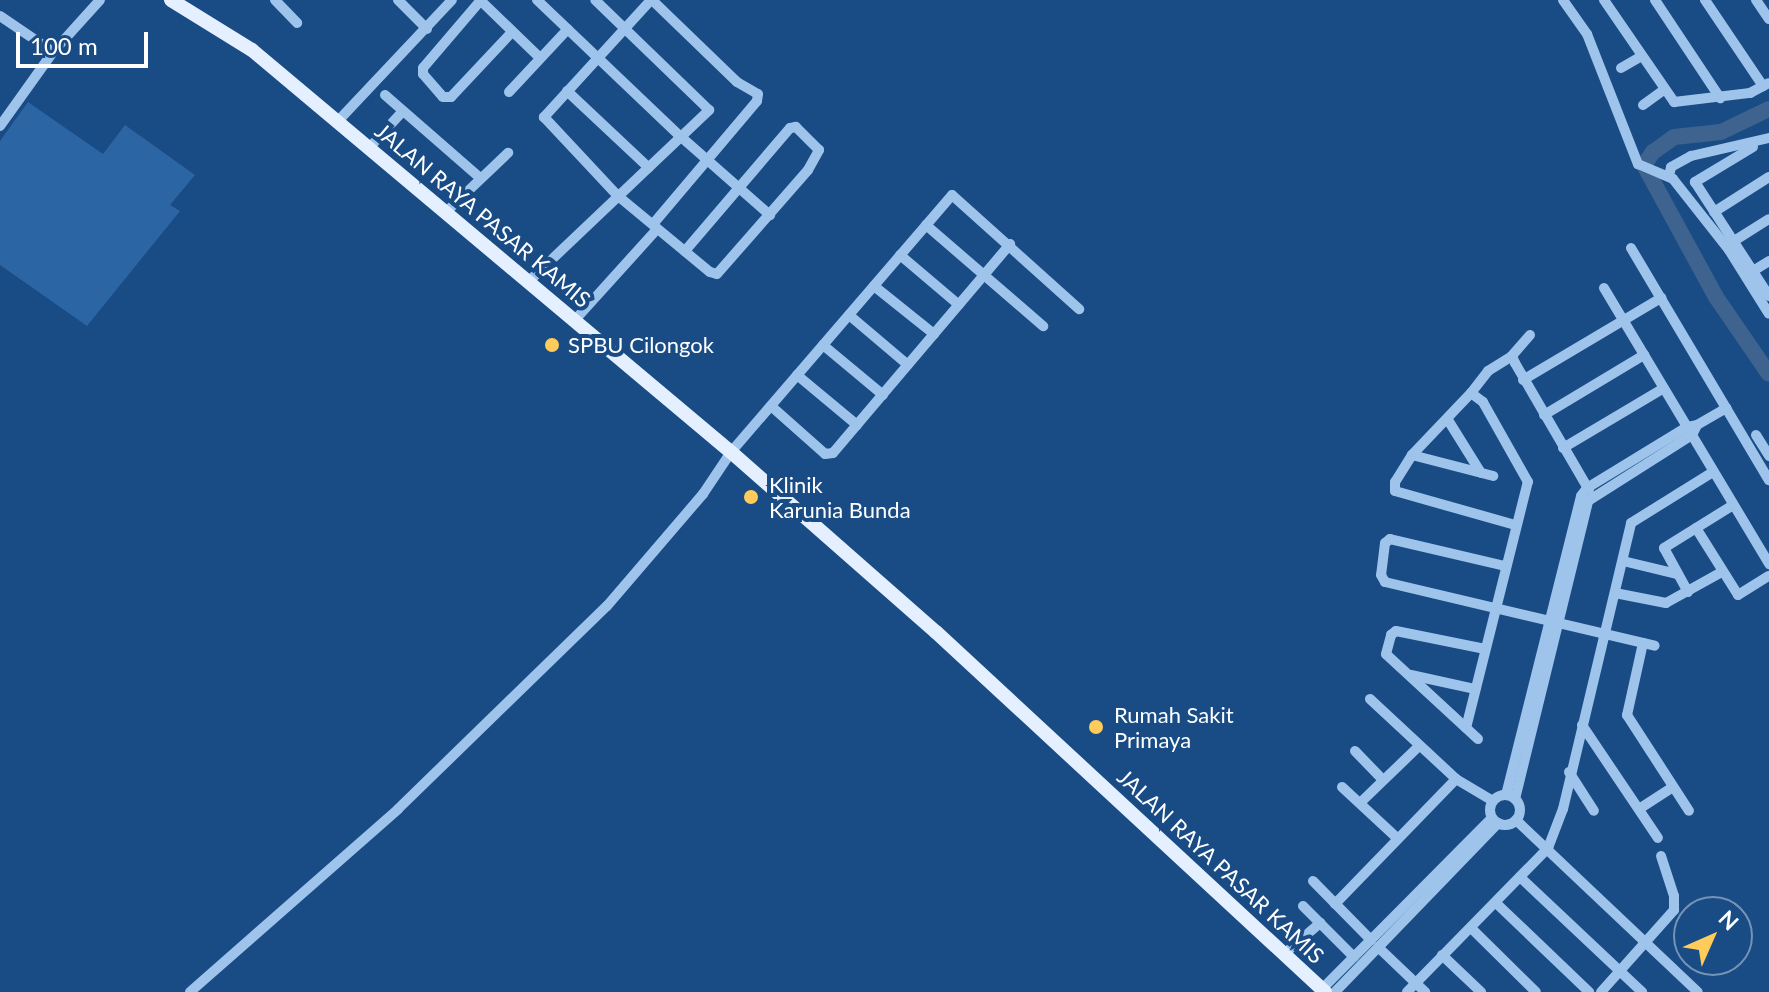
<!DOCTYPE html>
<style>
body{margin:0}
#map{position:relative;width:1769px;height:992px;overflow:hidden;background:#194b85;font-family:Lato,sans-serif}
div>[style]{position:absolute}
.green>*{inset:0;background:#2c65a3}
.river>*{height:16px;margin:-8px;padding:0 8px;transform-origin:8px;border-radius:8px;background:#3e638e}
.minor>*{height:10px;margin:-5px;padding:0 5px;transform-origin:5px;border-radius:5px;background:#9fc4ec}
.minor>.ring{margin:-5px;padding:0;box-sizing:content-box;background:none;border:10px solid #9fc4ec;border-radius:50%}
.major>*{height:14px;margin:-7px;padding:0 7px;transform-origin:7px;border-radius:7px;background:#e4efff}
.dots>*{width:22px;height:22px;translate:-50% -50%;box-sizing:border-box;border:4px solid #194b85;border-radius:50%}
span{translate:-50% -50%;white-space:nowrap;text-align:center;line-height:1.15;-webkit-text-stroke:8px #194b85;paint-order:stroke}
.street-label{font-size:22px;color:#fff}
.poi-label{font-size:22px;color:#fff}
.left{translate:0 -50%;text-align:left}
.north{position:absolute;left:1673px;top:896px;width:80px;height:80px;box-sizing:border-box;background:#194b85;border:2px solid #7593b6;border-radius:50%;rotate:45deg;font-size:22px;font-weight:700;line-height:32px;text-align:center;color:#fff}
.north::after{content:'';display:block;margin:auto;width:28px;height:36px;background:#ffcb5a;clip-path:polygon(50% 0,100% 100%,50% 72%,0 100%)}
.scale{position:absolute;left:16px;top:32px;width:132px;height:36px;box-sizing:border-box;border:4px solid #fff;border-top:0;padding-left:10px;font-size:24px;line-height:28px;white-space:nowrap;color:#fff;-webkit-text-stroke:6px #194b85;paint-order:stroke}
</style>
<div id="map">
<div class="green">
<div style="clip-path:polygon(28px 102px,103px 154px,125px 125px,195px 175px,170px 205px,180px 211px,87px 326px,0 265px,0 141px)"></div>
</div>
<div class="river">
<div style="left:1769px;top:109px;width:53px;rotate:154.4deg"></div>
<div style="left:1721px;top:132px;width:47px;rotate:173.9deg"></div>
<div style="left:1674px;top:137px;width:26px;rotate:144deg"></div>
<div style="left:1653px;top:152px;width:16px;rotate:125deg"></div>
<div style="left:1644px;top:165px;width:150px;rotate:61.4deg"></div>
<div style="left:1716px;top:297px;width:93px;rotate:55.5deg"></div>
</div>
<div class="minor">
<div style="left:275px;top:0;width:32px;rotate:46deg"></div>
<div style="left:398px;top:0;width:41px;rotate:45deg"></div>
<div style="left:481px;top:0;width:89px;rotate:130.5deg"></div>
<div style="left:423px;top:68px;width:6px;rotate:90deg"></div>
<div style="left:423px;top:74px;width:30px;rotate:49deg"></div>
<div style="left:443px;top:97px;width:8px"></div>
<div style="left:451px;top:97px;width:89px;rotate:-46.8deg"></div>
<div style="left:537px;top:0;width:197px;rotate:43.6deg"></div>
<div style="left:680px;top:136px;width:120px;rotate:41.3deg"></div>
<div style="left:651px;top:0;width:159px;rotate:132.4deg"></div>
<div style="left:544px;top:117px;width:108px;rotate:46.9deg"></div>
<div style="left:618px;top:196px;width:119px;rotate:39.6deg"></div>
<div style="left:710px;top:272px;width:7px;rotate:16deg"></div>
<div style="left:717px;top:274px;width:138px;rotate:-48.8deg"></div>
<div style="left:808px;top:170px;width:23px;rotate:-61deg"></div>
<div style="left:819px;top:150px;width:33px;rotate:-135deg"></div>
<div style="left:796px;top:127px;width:6px;rotate:171deg"></div>
<div style="left:790px;top:128px;width:162px;rotate:130.5deg"></div>
<div style="left:652px;top:0;width:118px;rotate:44deg"></div>
<div style="left:737px;top:82px;width:24px;rotate:30deg"></div>
<div style="left:758px;top:94px;width:7px;rotate:98deg"></div>
<div style="left:757px;top:101px;width:161px;rotate:130.2deg"></div>
<div style="left:1563px;top:0;width:42px;rotate:54.8deg"></div>
<div style="left:1587px;top:34px;width:140px;rotate:68.6deg"></div>
<div style="left:1638px;top:164px;width:38px;rotate:23deg"></div>
<div style="left:1673px;top:179px;width:90px;rotate:51.7deg"></div>
<div style="left:1729px;top:250px;width:75px;rotate:58deg"></div>
<div style="left:1604px;top:0;width:124px;rotate:55.5deg"></div>
<div style="left:1674px;top:102px;width:77px;rotate:-6.8deg"></div>
<div style="left:1750px;top:93px;width:21px;rotate:-28deg"></div>
<div style="left:1655px;top:0;width:118px;rotate:56.4deg"></div>
<div style="left:1705px;top:0;width:104px;rotate:56deg"></div>
<div style="left:1756px;top:0;width:23px;rotate:56deg"></div>
<div style="left:481px;top:1px;width:82px;rotate:44deg"></div>
<div style="left:0;top:16px;width:64px;rotate:34.2deg"></div>
<div style="left:1621px;top:68px;width:24px;rotate:-30deg"></div>
<div style="left:567px;top:91px;width:112px;rotate:43.2deg"></div>
<div style="left:509px;top:92px;width:86px;rotate:-46.9deg"></div>
<div style="left:385px;top:95px;width:126px;rotate:41.1deg"></div>
<div style="left:1643px;top:105px;width:26px;rotate:-36deg"></div>
<div style="left:338px;top:121px;width:166px;rotate:-46.7deg"></div>
<div style="left:0;top:126px;width:91px;rotate:-54.4deg"></div>
<div style="left:53px;top:52px;width:70px;rotate:-47.9deg"></div>
<div style="left:370px;top:147px;width:47px;rotate:-47.6deg"></div>
<div style="left:1753px;top:147px;width:68px;rotate:148.9deg"></div>
<div style="left:1695px;top:182px;width:136px;rotate:57deg"></div>
<div style="left:1669px;top:176px;width:9px;rotate:-77deg"></div>
<div style="left:1671px;top:167px;width:23px;rotate:-29deg"></div>
<div style="left:1691px;top:156px;width:80px;rotate:-13deg"></div>
<div style="left:446px;top:212px;width:86px;rotate:-43.6deg"></div>
<div style="left:1714px;top:212px;width:65px;rotate:-32.5deg"></div>
<div style="left:926px;top:225px;width:155px;rotate:40.8deg"></div>
<div style="left:1734px;top:241px;width:41px;rotate:-32.2deg"></div>
<div style="left:1631px;top:248px;width:270px;rotate:59.3deg"></div>
<div style="left:900px;top:255px;width:77px;rotate:40.3deg"></div>
<div style="left:1753px;top:271px;width:19px;rotate:-32deg"></div>
<div style="left:528px;top:282px;width:250px;rotate:-43.5deg"></div>
<div style="left:709px;top:110px;width:158px;rotate:-136deg"></div>
<div style="left:874px;top:286px;width:77px;rotate:38.7deg"></div>
<div style="left:1604px;top:288px;width:322px;rotate:59.1deg"></div>
<div style="left:849px;top:315px;width:77px;rotate:40.3deg"></div>
<div style="left:574px;top:321px;width:124px;rotate:-47.9deg"></div>
<div style="left:1530px;top:335px;width:28px;rotate:131deg"></div>
<div style="left:1512px;top:356px;width:8px;rotate:67deg"></div>
<div style="left:1515px;top:363px;width:147px;rotate:59.8deg"></div>
<div style="left:823px;top:345px;width:78px;rotate:39.8deg"></div>
<div style="left:797px;top:375px;width:78px;rotate:39.8deg"></div>
<div style="left:1523px;top:380px;width:161px;rotate:-30.7deg"></div>
<div style="left:1471px;top:393px;width:28px;rotate:-52deg"></div>
<div style="left:1488px;top:371px;width:28px;rotate:-32deg"></div>
<div style="left:771px;top:406px;width:72px;rotate:41.6deg"></div>
<div style="left:825px;top:454px;width:8px;rotate:-7deg"></div>
<div style="left:833px;top:453px;width:274px;rotate:-49.7deg"></div>
<div style="left:1544px;top:415px;width:117px;rotate:-31deg"></div>
<div style="left:1448px;top:420px;width:62px;rotate:58.1deg"></div>
<div style="left:1756px;top:435px;width:25px;rotate:58deg"></div>
<div style="left:1563px;top:448px;width:117px;rotate:-30.7deg"></div>
<div style="left:1412px;top:455px;width:84px;rotate:14.5deg"></div>
<div style="left:1696px;top:528px;width:79px;rotate:57.9deg"></div>
<div style="left:1738px;top:595px;width:36px;rotate:-32deg"></div>
<div style="left:1623px;top:561px;width:56px;rotate:13.5deg"></div>
<div style="left:1505px;top:566px;width:118px;rotate:-166.8deg"></div>
<div style="left:1390px;top:539px;width:6px;rotate:141deg"></div>
<div style="left:1385px;top:543px;width:32px;rotate:97deg"></div>
<div style="left:1381px;top:575px;width:8px;rotate:60deg"></div>
<div style="left:1385px;top:582px;width:277px;rotate:13.3deg"></div>
<div style="left:1688px;top:592px;width:50px;rotate:-118.6deg"></div>
<div style="left:1664px;top:548px;width:81px;rotate:-31.9deg"></div>
<div style="left:1615px;top:593px;width:52px;rotate:11.1deg"></div>
<div style="left:1666px;top:603px;width:64px;rotate:-29deg"></div>
<div style="left:1643px;top:643px;width:74px;rotate:102.5deg"></div>
<div style="left:1627px;top:715px;width:114px;rotate:57.1deg"></div>
<div style="left:1411px;top:675px;width:66px;rotate:12.3deg"></div>
<div style="left:1370px;top:699px;width:117px;rotate:42.9deg"></div>
<div style="left:1456px;top:779px;width:43px;rotate:30.7deg"></div>
<div style="left:1582px;top:725px;width:136px;rotate:56.1deg"></div>
<div style="left:1466px;top:728px;width:254px;rotate:-75.9deg"></div>
<div style="left:1528px;top:482px;width:92px;rotate:-119.4deg"></div>
<div style="left:1483px;top:402px;width:15px;rotate:-143deg"></div>
<div style="left:1471px;top:393px;width:86px;rotate:133.6deg"></div>
<div style="left:1412px;top:455px;width:32px;rotate:122deg"></div>
<div style="left:1395px;top:482px;width:9px;rotate:90deg"></div>
<div style="left:1395px;top:491px;width:125px;rotate:15.8deg"></div>
<div style="left:1478px;top:739px;width:125px;rotate:-137.3deg"></div>
<div style="left:1386px;top:654px;width:20px;rotate:-75deg"></div>
<div style="left:1391px;top:635px;width:6px;rotate:-39deg"></div>
<div style="left:1396px;top:631px;width:91px;rotate:11.4deg"></div>
<div style="left:1355px;top:751px;width:40px;rotate:46deg"></div>
<div style="left:1569px;top:772px;width:46px;rotate:57.3deg"></div>
<div style="left:1342px;top:787px;width:75px;rotate:42.8deg"></div>
<div style="left:1506px;top:795px;width:308px;rotate:-75.9deg"></div>
<div style="left:1581px;top:496px;width:10px;rotate:-53deg"></div>
<div style="left:1587px;top:488px;width:117px;rotate:-31.4deg"></div>
<div style="left:1687px;top:427px;width:10px;rotate:-11deg"></div>
<div style="left:1697px;top:425px;width:34px;rotate:-30deg"></div>
<div class="ring" style="left:1490px;top:795px;width:20px;height:20px"></div>
<div style="left:1515px;top:799px;width:307px;rotate:-76.2deg"></div>
<div style="left:1588px;top:501px;width:123px;rotate:-32.4deg"></div>
<div style="left:1692px;top:435px;width:11px;rotate:-63deg"></div>
<div style="left:1360px;top:803px;width:81px;rotate:-44deg"></div>
<div style="left:1639px;top:809px;width:40px;rotate:-32.9deg"></div>
<div style="left:1516px;top:820px;width:250px;rotate:43.4deg"></div>
<div style="left:1520px;top:877px;width:168px;rotate:43.3deg"></div>
<div style="left:1313px;top:881px;width:83px;rotate:45.5deg"></div>
<div style="left:1496px;top:903px;width:129px;rotate:43.7deg"></div>
<div style="left:1335px;top:904px;width:174px;rotate:-45.9deg"></div>
<div style="left:1303px;top:906px;width:72px;rotate:45deg"></div>
<div style="left:1471px;top:928px;width:91px;rotate:44.6deg"></div>
<div style="left:1379px;top:948px;width:64px;rotate:43.7deg"></div>
<div style="left:1284px;top:954px;width:48px;rotate:-40.7deg"></div>
<div style="left:1442px;top:955px;width:54px;rotate:43.5deg"></div>
<div style="left:1322px;top:989px;width:241px;rotate:-45.2deg"></div>
<div style="left:190px;top:992px;width:277px;rotate:-41.3deg"></div>
<div style="left:398px;top:809px;width:291px;rotate:-44.2deg"></div>
<div style="left:607px;top:606px;width:148px;rotate:-49.4deg"></div>
<div style="left:703px;top:494px;width:50px;rotate:-56.3deg"></div>
<div style="left:731px;top:452px;width:339px;rotate:-49.3deg"></div>
<div style="left:952px;top:195px;width:171px;rotate:41.9deg"></div>
<div style="left:1335px;top:992px;width:235px;rotate:-46deg"></div>
<div style="left:1407px;top:992px;width:202px;rotate:-45.6deg"></div>
<div style="left:1548px;top:848px;width:42px;rotate:-69deg"></div>
<div style="left:1563px;top:809px;width:294px;rotate:-76.6deg"></div>
<div style="left:1631px;top:523px;width:97px;rotate:-31.9deg"></div>
<div style="left:1601px;top:992px;width:110px;rotate:-48.3deg"></div>
<div style="left:1674px;top:910px;width:14px;rotate:-90deg"></div>
<div style="left:1674px;top:896px;width:42px;rotate:-108deg"></div>
</div>
<div class="major">
<div style="left:171px;top:0;width:95px;rotate:31.7deg"></div>
<div style="left:252px;top:50px;width:625px;rotate:40.01deg"></div>
<div style="left:731px;top:452px;width:273px;rotate:41.3deg"></div>
<div style="left:936px;top:632px;width:530px;rotate:42.78deg"></div>
</div>
<div class="dots">
<div style="left:552px;top:345px;background:#ffcb5a"></div>
<div style="left:751px;top:497px;background:#ffcb5a"></div>
<div style="left:1096px;top:727px;background:#ffcb5a"></div>
</div>
<div class="street-label">
<span style="left:483px;top:215px;rotate:40deg">JALAN RAYA PASAR KAMIS</span>
<span style="left:1221px;top:866px;rotate:43deg">JALAN RAYA PASAR KAMIS</span>
</div>
<div class="poi-label">
<span class="left" style="left:568px;top:345px">SPBU Cilongok</span>
<span class="left" style="left:769px;top:497px">Klinik<br>Karunia Bunda</span>
<span class="left" style="left:1114px;top:727px">Rumah Sakit<br>Primaya</span>
</div>
<div class="north">N</div>
<div class="scale">100 m</div>
</div>
